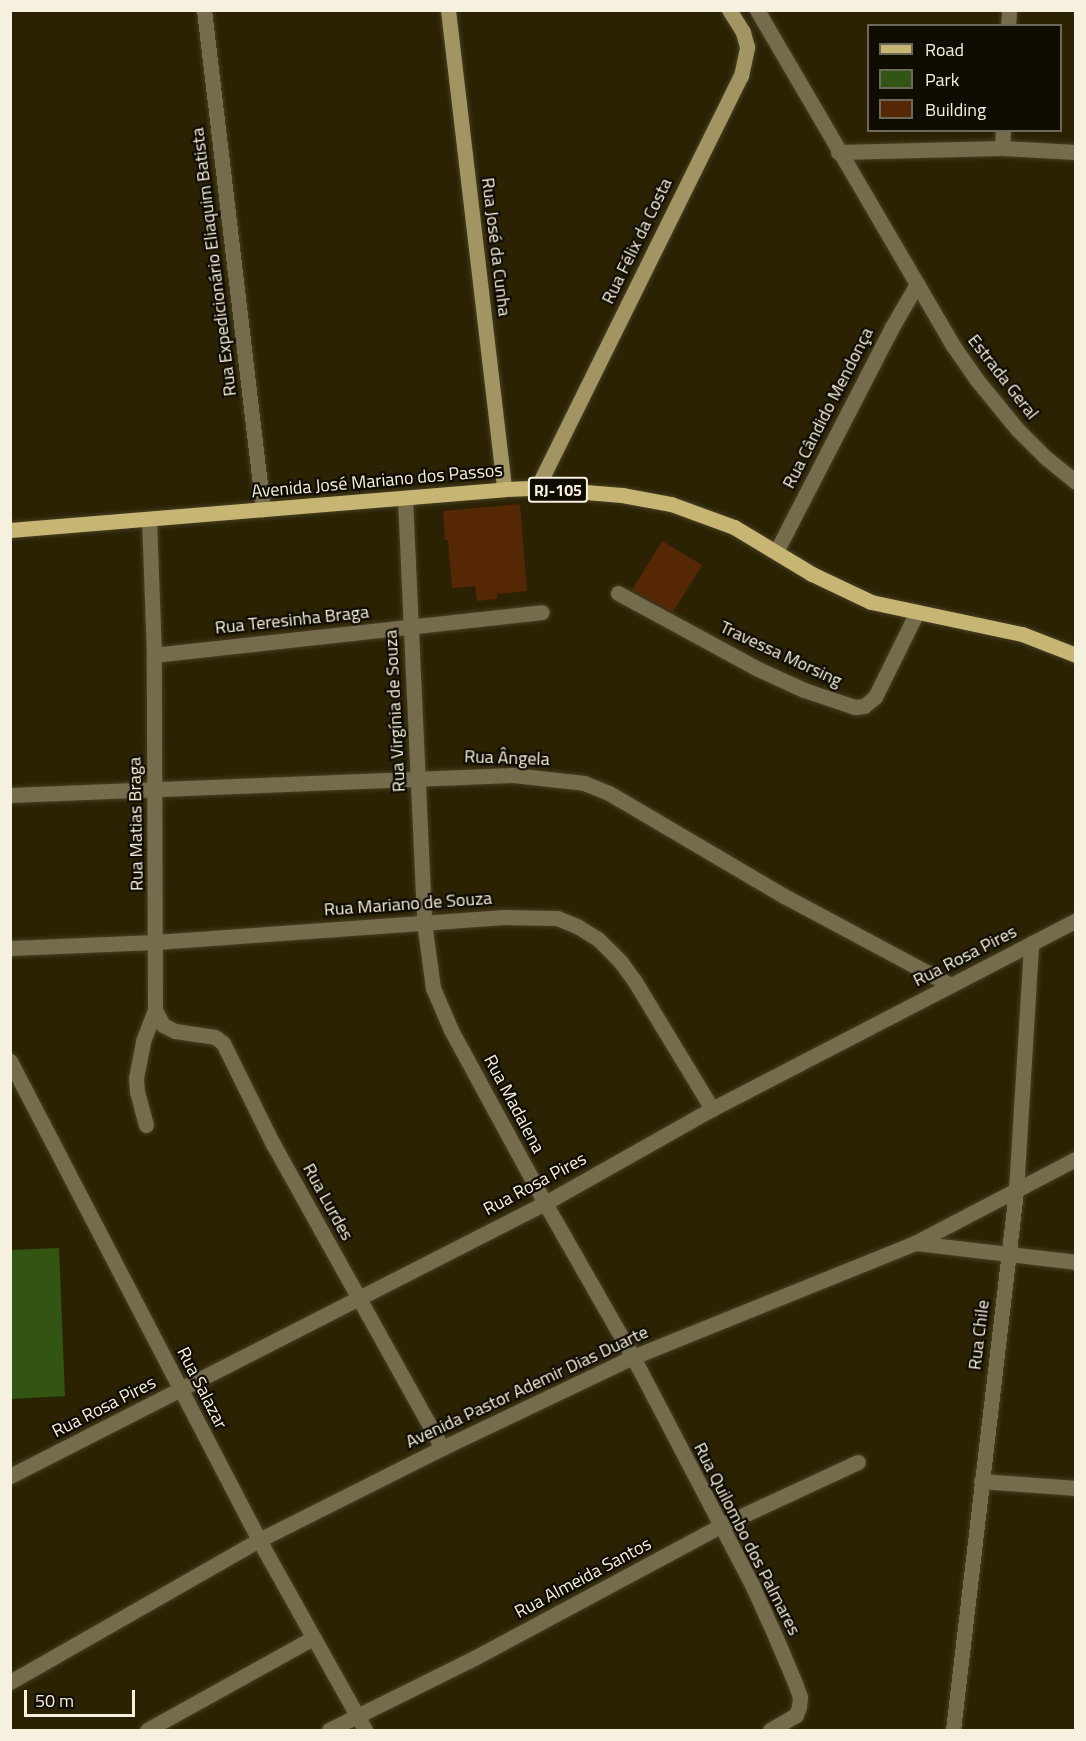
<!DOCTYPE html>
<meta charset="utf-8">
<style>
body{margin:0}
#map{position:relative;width:1086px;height:1741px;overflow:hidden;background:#2b2204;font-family:"Titillium Web",sans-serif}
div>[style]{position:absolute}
.green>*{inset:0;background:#325514}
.building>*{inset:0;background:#552704}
.roads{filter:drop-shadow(0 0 2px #473f23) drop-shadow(0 0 2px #473f23)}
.minor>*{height:15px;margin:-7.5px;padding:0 7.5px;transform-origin:7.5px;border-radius:7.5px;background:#746c4d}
.tertiary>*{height:15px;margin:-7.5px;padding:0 7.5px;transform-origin:7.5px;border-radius:7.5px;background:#746c4d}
.secondary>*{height:15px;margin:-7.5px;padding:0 7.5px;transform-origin:7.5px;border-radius:7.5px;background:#a29563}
.primary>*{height:15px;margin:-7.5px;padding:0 7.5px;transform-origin:7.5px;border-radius:7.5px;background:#c7b574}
span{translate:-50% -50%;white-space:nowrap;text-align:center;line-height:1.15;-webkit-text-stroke:4.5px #100c02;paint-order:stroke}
.shield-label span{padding:2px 4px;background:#100c02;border:2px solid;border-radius:4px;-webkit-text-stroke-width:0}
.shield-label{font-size:16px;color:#f6f1df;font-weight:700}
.street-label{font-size:18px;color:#f6f1df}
.frame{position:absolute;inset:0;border:12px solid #f6f1df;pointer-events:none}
.legend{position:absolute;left:867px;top:24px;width:195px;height:108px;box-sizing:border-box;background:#100c02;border:2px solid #6c685a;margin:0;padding:8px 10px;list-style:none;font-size:18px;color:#f6f1df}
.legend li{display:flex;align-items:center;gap:12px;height:30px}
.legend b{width:30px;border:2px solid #6c685a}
.scale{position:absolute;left:24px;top:1690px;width:111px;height:27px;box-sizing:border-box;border:3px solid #f6f1df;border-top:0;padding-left:8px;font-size:18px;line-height:21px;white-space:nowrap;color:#f6f1df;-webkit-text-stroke:4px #100c02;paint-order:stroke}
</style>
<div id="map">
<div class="green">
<div style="clip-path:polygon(59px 1248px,65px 1396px,11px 1399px,11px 1250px)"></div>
</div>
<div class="building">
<div style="clip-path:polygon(520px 504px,527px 591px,497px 594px,497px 599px,477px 601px,475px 586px,452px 588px,448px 540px,445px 540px,443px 511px)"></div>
<div style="clip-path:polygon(662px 541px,702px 565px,673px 612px,632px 590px)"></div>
</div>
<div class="roads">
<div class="minor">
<div style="left:204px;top:10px;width:503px;rotate:83.27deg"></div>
<div style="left:1008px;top:26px;width:16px;rotate:-86deg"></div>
<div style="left:1002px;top:148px;width:18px;rotate:-87deg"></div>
<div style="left:838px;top:152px;width:164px;rotate:-1.4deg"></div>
<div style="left:1002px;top:148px;width:74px;rotate:3.1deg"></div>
<div style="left:405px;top:498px;width:424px;rotate:87.4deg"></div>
<div style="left:424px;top:922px;width:67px;rotate:82.2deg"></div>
<div style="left:433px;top:988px;width:46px;rotate:66.8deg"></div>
<div style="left:451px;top:1030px;width:197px;rotate:61.5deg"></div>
<div style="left:545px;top:1203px;width:177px;rotate:60.3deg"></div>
<div style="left:633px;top:1357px;width:259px;rotate:62.4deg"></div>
<div style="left:753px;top:1587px;width:56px;rotate:65.7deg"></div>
<div style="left:776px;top:1638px;width:49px;rotate:67.1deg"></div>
<div style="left:795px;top:1683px;width:15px;rotate:70deg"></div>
<div style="left:800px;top:1697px;width:10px;rotate:96deg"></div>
<div style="left:799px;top:1707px;width:9px;rotate:111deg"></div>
<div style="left:796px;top:1715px;width:30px;rotate:150deg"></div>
<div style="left:618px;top:593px;width:157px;rotate:28.5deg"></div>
<div style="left:756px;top:668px;width:53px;rotate:24.6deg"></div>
<div style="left:804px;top:690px;width:54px;rotate:18.4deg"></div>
<div style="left:855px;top:707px;width:9px;rotate:-6deg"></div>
<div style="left:864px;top:706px;width:14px;rotate:-39deg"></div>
<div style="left:875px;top:697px;width:95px;rotate:-63.7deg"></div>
<div style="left:154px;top:655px;width:390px;rotate:-6.3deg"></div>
<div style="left:10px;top:795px;width:503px;rotate:-2.28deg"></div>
<div style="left:513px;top:775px;width:71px;rotate:6.4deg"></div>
<div style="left:584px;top:783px;width:27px;rotate:22deg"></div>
<div style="left:609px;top:793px;width:203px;rotate:30.5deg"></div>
<div style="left:784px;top:896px;width:189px;rotate:28.1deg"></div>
<div style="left:10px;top:948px;width:146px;rotate:-2.4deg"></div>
<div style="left:156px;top:942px;width:349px;rotate:-4.1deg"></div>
<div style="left:504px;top:917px;width:53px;rotate:1.1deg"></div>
<div style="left:557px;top:918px;width:22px;rotate:22deg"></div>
<div style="left:577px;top:926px;width:25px;rotate:32deg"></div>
<div style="left:598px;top:939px;width:31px;rotate:45deg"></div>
<div style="left:620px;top:961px;width:24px;rotate:54deg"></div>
<div style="left:634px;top:980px;width:151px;rotate:58.8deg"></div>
<div style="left:155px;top:1010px;width:17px;rotate:62deg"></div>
<div style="left:163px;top:1025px;width:13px;rotate:27deg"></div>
<div style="left:175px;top:1031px;width:40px;rotate:8.5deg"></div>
<div style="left:215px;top:1037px;width:10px;rotate:37deg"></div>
<div style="left:223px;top:1043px;width:113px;rotate:63.7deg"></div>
<div style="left:273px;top:1144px;width:348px;rotate:60.9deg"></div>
<div style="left:10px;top:1061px;width:540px;rotate:62.53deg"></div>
<div style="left:259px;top:1540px;width:218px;rotate:60.8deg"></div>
<div style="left:146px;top:1125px;width:34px;rotate:-105deg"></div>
<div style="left:137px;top:1092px;width:14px;rotate:-94deg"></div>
<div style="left:136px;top:1078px;width:38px;rotate:-79deg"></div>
<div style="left:143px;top:1041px;width:33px;rotate:-69deg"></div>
<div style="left:155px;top:1010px;width:355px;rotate:-90.2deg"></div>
<div style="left:154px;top:655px;width:136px;rotate:-92.1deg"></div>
<div style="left:915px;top:1243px;width:162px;rotate:6.7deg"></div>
<div style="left:10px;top:1476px;width:601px;rotate:-27.03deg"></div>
<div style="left:545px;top:1203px;width:192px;rotate:-29.4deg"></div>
<div style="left:712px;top:1109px;width:410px;rotate:-27.4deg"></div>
<div style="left:981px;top:1481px;width:95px;rotate:4.2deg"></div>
<div style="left:10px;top:1682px;width:287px;rotate:-29.7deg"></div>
<div style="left:259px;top:1540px;width:205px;rotate:-26.7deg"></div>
<div style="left:442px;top:1448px;width:212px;rotate:-25.5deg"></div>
<div style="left:633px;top:1357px;width:304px;rotate:-22deg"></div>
<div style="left:915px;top:1243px;width:182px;rotate:-27.6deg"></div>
<div style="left:147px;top:1730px;width:190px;rotate:-29deg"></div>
<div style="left:329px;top:1730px;width:162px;rotate:-26.4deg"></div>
<div style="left:474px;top:1658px;width:279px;rotate:-28.2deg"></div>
<div style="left:720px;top:1526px;width:152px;rotate:-24.9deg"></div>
<div style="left:953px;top:1730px;width:543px;rotate:-83.33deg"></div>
<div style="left:1016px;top:1191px;width:248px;rotate:-86.5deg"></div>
</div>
<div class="tertiary">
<div style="left:757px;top:10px;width:387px;rotate:59.7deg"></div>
<div style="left:952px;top:344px;width:44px;rotate:55.2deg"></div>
<div style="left:977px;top:380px;width:63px;rotate:50.8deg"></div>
<div style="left:1017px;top:429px;width:40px;rotate:45deg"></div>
<div style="left:1045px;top:457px;width:40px;rotate:39deg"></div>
<div style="left:777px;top:550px;width:251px;rotate:-62.7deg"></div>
<div style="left:892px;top:327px;width:50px;rotate:-59.8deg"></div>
</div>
<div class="secondary">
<div style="left:448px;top:10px;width:482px;rotate:83.3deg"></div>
<div style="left:537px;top:488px;width:460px;rotate:-63.7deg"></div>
<div style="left:741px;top:76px;width:30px;rotate:-78deg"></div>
<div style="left:747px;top:47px;width:16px;rotate:-105deg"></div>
<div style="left:743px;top:32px;width:26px;rotate:-122deg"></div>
</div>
<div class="primary">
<div style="left:10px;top:530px;width:496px;rotate:-4.7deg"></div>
<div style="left:504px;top:489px;width:33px;rotate:-2deg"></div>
<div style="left:537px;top:488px;width:85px;rotate:4.7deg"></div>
<div style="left:622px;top:495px;width:50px;rotate:10.4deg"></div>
<div style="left:671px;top:504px;width:67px;rotate:20.1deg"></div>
<div style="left:734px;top:527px;width:91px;rotate:31.1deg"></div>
<div style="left:812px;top:574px;width:65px;rotate:25.4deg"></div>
<div style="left:871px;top:602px;width:154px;rotate:12deg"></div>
<div style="left:1022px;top:634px;width:58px;rotate:21.3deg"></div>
</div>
</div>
<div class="shield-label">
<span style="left:558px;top:490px">RJ-105</span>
</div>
<div class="street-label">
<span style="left:637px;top:241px;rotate:-64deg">Rua Félix da Costa</span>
<span style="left:496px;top:247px;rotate:83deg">Rua José da Cunha</span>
<span style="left:214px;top:262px;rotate:-97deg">Rua Expedicionário Eliaquim Batista</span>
<span style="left:1003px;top:377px;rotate:52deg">Estrada Geral</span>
<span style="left:828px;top:408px;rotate:-63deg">Rua Cândido Mendonça</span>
<span style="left:377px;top:481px;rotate:-5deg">Avenida José Mariano dos Passos</span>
<span style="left:292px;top:620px;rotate:-6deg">Rua Teresinha Braga</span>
<span style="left:781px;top:654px;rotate:25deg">Travessa Morsing</span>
<span style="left:395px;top:711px;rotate:-93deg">Rua Virgínia de Souza</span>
<span style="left:507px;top:758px;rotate:2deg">Rua Ângela</span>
<span style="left:136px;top:824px;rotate:-91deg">Rua Matias Braga</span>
<span style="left:408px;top:904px;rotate:-4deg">Rua Mariano de Souza</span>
<span style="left:965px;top:956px;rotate:-27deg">Rua Rosa Pires</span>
<span style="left:514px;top:1104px;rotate:62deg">Rua Madalena</span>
<span style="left:535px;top:1184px;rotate:-28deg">Rua Rosa Pires</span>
<span style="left:328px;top:1202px;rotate:61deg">Rua Lurdes</span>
<span style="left:979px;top:1335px;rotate:-83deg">Rua Chile</span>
<span style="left:527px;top:1387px;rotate:-25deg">Avenida Pastor Ademir Dias Duarte</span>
<span style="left:202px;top:1388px;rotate:63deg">Rua Salazar</span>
<span style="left:104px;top:1407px;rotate:-27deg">Rua Rosa Pires</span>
<span style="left:747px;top:1539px;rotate:63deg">Rua Quilombo dos Palmares</span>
<span style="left:583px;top:1578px;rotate:-28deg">Rua Almeida Santos</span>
</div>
<div class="frame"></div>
<ul class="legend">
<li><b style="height:8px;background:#c7b574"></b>Road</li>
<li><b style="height:16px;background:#325514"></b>Park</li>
<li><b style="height:16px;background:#552704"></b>Building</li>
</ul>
<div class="scale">50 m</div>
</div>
